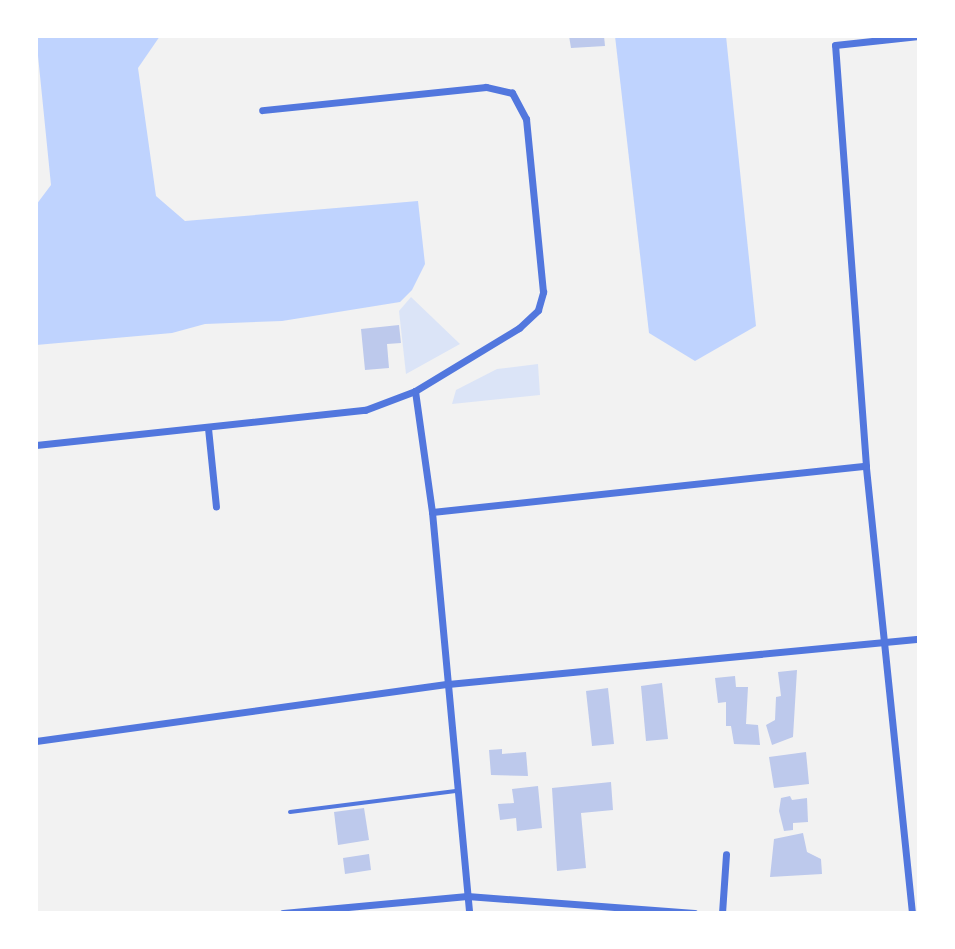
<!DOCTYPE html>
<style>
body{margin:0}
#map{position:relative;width:955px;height:949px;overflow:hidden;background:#f2f2f2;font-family:Ubuntu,sans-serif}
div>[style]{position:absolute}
.green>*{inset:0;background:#dbe4f7}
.water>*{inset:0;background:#bfd3fe}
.building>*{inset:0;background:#bdc9ec}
.service>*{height:4px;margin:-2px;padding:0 2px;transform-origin:2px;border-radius:2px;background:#5277de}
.minor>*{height:7px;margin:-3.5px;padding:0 3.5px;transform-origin:3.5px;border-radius:3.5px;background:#5277de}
span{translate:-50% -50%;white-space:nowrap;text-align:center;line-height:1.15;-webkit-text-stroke:7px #fff;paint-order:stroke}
.frame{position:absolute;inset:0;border:38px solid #fff;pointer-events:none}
</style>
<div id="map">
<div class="green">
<div style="clip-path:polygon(411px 297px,460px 344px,406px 374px,399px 311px)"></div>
<div style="clip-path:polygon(538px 364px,540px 395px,452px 404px,456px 390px,497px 369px)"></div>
</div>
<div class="water">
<div style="clip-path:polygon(36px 36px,160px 36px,138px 68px,156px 196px,185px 221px,418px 201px,425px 264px,412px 290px,400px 302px,282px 321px,205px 324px,172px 333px,36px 345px,36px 205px,51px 185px)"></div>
<div style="clip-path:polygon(615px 36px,726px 36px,756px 326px,695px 361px,649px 333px)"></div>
</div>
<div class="building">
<div style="clip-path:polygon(569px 36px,604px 36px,605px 46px,571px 48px)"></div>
<div style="clip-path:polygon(399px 325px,401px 343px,387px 344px,389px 368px,365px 370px,361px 329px)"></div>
<div style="clip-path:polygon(797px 670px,793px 737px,772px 745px,766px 725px,775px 720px,776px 697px,781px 696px,778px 672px)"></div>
<div style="clip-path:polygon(735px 676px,736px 687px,748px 687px,746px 724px,758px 725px,760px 745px,734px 744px,731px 726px,726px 726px,726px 702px,718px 703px,715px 678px)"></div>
<div style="clip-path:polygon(662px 683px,668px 739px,646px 741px,641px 686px)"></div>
<div style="clip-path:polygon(608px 688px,614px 744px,592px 746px,586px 691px)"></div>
<div style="clip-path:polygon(502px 749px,502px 754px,526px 752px,528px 776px,491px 775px,489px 750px)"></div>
<div style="clip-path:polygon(806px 752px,809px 784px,774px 788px,769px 757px)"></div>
<div style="clip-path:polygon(611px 782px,613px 810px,581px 813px,586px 868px,557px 871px,552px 788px)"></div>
<div style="clip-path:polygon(538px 786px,542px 828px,517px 831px,516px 818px,500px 820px,498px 804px,514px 803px,512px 789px)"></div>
<div style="clip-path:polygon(790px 796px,792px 800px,807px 798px,808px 822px,793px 823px,793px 830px,784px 831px,779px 811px,781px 798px)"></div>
<div style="clip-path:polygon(364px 808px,369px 840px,338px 845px,334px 812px)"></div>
<div style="clip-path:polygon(803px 833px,807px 852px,821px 859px,822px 874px,770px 877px,774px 839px)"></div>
<div style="clip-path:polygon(369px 854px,371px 870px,345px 874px,343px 858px)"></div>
</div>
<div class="service">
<div style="left:290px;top:812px;width:167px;rotate:-7.2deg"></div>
</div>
<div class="minor">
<div style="left:415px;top:391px;width:122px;rotate:82deg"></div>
<div style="left:432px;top:512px;width:403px;rotate:84.7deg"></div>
<div style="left:208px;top:428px;width:79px;rotate:84.2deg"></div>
<div style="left:36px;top:445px;width:331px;rotate:-6.1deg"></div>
<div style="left:365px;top:410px;width:53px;rotate:-20.8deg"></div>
<div style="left:415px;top:391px;width:122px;rotate:-31.2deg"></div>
<div style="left:519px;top:328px;width:26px;rotate:-43deg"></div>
<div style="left:538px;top:310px;width:19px;rotate:-74deg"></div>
<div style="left:543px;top:292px;width:174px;rotate:-95.6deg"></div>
<div style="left:526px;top:119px;width:30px;rotate:-118deg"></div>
<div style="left:512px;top:93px;width:27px;rotate:-167deg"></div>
<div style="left:486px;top:87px;width:225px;rotate:174.1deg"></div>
<div style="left:432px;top:512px;width:436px;rotate:-6.1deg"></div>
<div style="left:36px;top:741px;width:416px;rotate:-7.9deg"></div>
<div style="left:448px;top:684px;width:473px;rotate:-5.5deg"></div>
<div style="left:283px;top:913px;width:185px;rotate:-5.3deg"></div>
<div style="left:467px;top:896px;width:228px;rotate:4.3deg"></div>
<div style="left:722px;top:913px;width:59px;rotate:-86.1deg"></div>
<div style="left:912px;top:913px;width:449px;rotate:-95.9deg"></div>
<div style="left:866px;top:466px;width:422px;rotate:-94.2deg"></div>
<div style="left:835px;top:45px;width:84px;rotate:-6.1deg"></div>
</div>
<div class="frame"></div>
</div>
